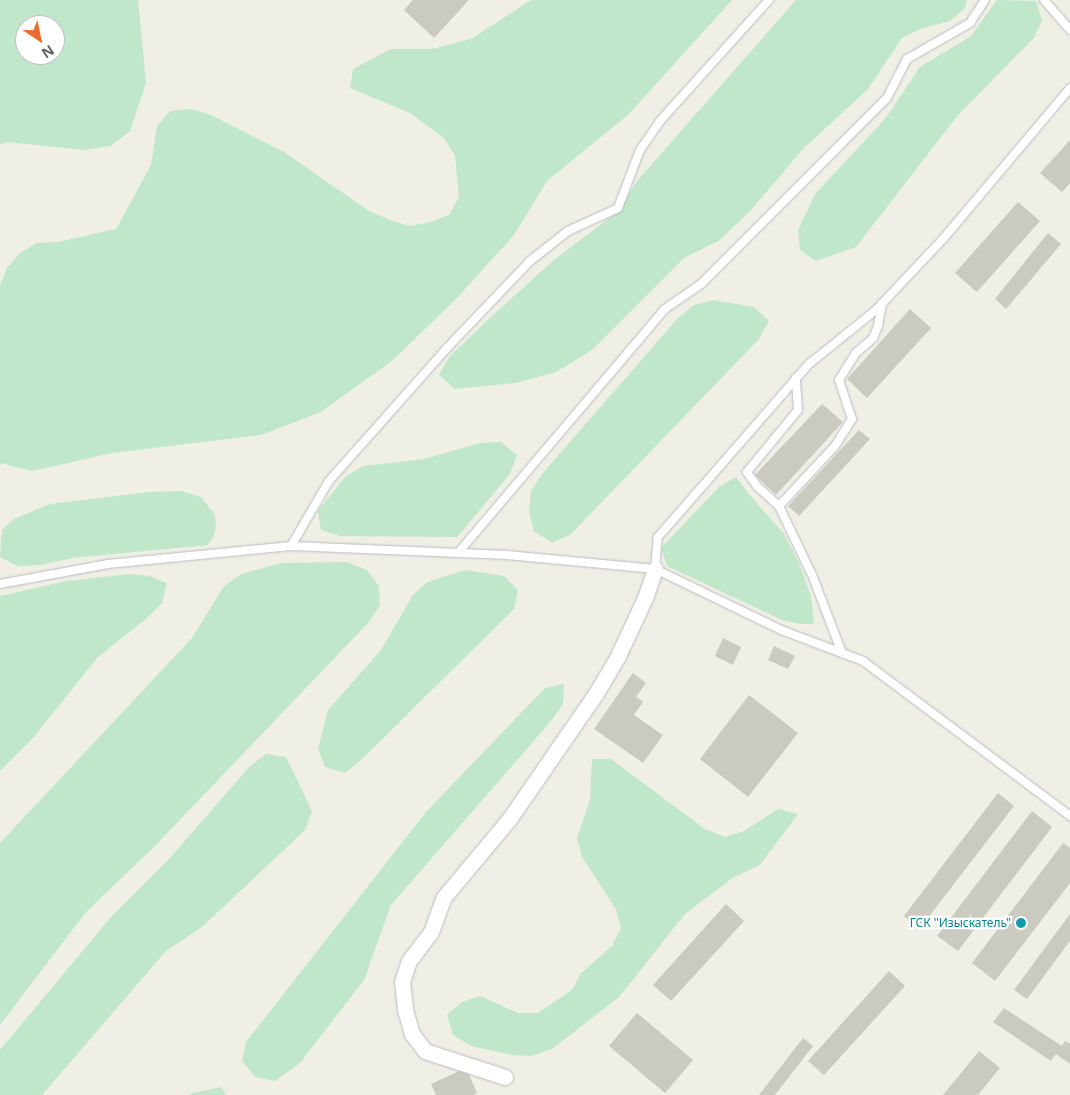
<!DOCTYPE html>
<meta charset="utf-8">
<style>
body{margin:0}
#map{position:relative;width:1070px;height:1095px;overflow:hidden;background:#efefe5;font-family:"Noto Sans",sans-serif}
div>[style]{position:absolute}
.green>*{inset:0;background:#c1e7ca}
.building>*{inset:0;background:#cacac1}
.roads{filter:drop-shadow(0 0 1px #babbc1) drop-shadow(0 0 1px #babbc1)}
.service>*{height:8px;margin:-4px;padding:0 4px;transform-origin:4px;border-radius:4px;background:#fff}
.minor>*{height:15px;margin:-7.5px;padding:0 7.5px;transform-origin:7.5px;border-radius:7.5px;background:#fff}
.dots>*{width:14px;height:14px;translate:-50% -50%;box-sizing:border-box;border:2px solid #fff;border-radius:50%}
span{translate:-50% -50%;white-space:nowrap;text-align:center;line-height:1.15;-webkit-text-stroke:4.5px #fff;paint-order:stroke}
.culture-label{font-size:12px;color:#0d838f}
.right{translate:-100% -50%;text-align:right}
.north{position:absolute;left:15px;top:15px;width:50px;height:50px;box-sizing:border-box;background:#fff;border:1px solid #bebfc2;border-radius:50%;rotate:146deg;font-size:14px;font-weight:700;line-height:20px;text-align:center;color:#5d5f66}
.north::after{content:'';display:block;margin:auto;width:18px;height:22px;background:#ec6a2e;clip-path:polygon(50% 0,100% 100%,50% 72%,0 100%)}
</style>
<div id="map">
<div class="green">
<div style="clip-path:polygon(evenodd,0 0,138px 0,146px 83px,130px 131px,111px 146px,85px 150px,7px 142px,0 144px,0 0,25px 25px,55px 25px,55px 55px,25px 55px,25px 25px)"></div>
<div style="clip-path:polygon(531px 0,732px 0,629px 114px,547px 181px,514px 235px,457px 298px,393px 360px,321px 412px,261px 435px,112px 453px,32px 471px,0 463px,0 285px,7px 268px,20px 253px,37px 243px,58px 242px,116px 229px,151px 165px,157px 126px,170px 111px,190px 109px,209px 114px,284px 152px,369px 211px,390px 220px,410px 226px,430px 222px,449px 215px,459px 197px,455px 156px,444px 138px,410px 113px,350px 88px,353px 69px,391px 49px,432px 49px,471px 39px)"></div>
<div style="clip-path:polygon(796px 0,967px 0,965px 8px,950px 21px,920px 29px,902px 38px,868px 89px,804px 148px,750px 211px,720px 240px,684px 258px,592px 350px,556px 372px,516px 383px,455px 389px,439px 375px,449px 357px,493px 315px,555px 259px,617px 212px,638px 180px)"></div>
<div style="clip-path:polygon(997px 0,1036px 1px,1042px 20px,1034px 38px,958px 115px,856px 247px,816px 261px,800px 250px,798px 230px,815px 194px,885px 119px,920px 67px,971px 36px)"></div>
<div style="clip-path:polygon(714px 300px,754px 307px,769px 321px,759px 339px,571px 534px,552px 543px,534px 531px,529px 512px,531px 491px,542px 474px,678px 318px,694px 305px)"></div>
<div style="clip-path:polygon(501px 442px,517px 455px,510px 474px,457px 537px,340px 536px,321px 530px,318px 511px,345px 477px,363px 466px,424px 459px,480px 443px)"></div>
<div style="clip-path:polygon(736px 477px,748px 493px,784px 534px,799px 563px,811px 596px,814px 624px,800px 624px,782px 620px,667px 566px,661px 548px,720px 486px)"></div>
<div style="clip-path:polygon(181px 491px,201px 497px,215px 515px,216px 525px,214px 536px,208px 545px,72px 558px,41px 565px,17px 566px,0 557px,2px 530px,14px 519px,50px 504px,149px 492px)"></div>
<div style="clip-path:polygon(347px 562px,367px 570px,379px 586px,380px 605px,369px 622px,154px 847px,86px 912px,0 1025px,0 843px,192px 638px,224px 586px,241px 574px,282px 563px)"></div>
<div style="clip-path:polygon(465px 570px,504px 576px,518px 590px,514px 609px,361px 760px,345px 773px,325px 767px,318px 749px,328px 710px,381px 650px,413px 595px,427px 582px)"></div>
<div style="clip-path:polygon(129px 574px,149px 576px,167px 583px,162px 603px,147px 618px,98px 657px,33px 738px,0 771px,0 596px,66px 581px)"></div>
<div style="clip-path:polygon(564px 684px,563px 704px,551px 721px,391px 905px,364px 980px,300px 1063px,275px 1081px,255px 1077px,242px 1061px,246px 1042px,426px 812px,545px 688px)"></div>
<div style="clip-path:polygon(266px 754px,286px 757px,312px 811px,305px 830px,202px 927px,166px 951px,42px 1095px,0 1095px,0 1050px,111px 917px,169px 859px,250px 766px)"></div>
<div style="clip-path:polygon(592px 759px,611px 759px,705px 829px,725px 837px,744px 831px,778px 809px,798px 814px,760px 865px,734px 877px,685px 914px,619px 997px,552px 1049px,532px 1056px,512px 1055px,471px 1046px,453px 1035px,447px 1015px,462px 1002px,480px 996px,518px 1013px,538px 1013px,572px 990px,581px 973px,612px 946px,621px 928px,616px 909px,582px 857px,577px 838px,590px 800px)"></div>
<div style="clip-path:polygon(221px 1087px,226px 1095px,189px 1095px,189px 1094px)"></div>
</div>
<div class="building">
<div style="clip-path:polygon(413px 0,469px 0,434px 38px,404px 10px)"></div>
<div style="clip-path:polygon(1070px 140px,1070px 183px,1062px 192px,1040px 173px)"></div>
<div style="clip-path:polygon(1018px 202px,1040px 221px,977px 292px,955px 273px)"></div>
<div style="clip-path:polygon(1048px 233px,1061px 244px,1006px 309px,995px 299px)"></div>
<div style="clip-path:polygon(910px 309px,931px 328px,867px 398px,847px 379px)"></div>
<div style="clip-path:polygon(822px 404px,843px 422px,776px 495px,755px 475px)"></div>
<div style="clip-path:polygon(859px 430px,870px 439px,799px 516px,788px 506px)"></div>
<div style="clip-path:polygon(723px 638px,741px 647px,733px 665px,715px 656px)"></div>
<div style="clip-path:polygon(774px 646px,795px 656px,788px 669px,768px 660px)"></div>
<div style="clip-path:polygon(633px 673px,646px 683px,636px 697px,643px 702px,634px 715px,663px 735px,643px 763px,594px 729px)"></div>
<div style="clip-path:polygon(749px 695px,798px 733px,748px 797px,700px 759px)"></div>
<div style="clip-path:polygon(998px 793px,1014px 806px,920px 928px,904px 916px)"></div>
<div style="clip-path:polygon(1032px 811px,1052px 827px,958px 951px,937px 936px)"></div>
<div style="clip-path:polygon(1063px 843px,1070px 848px,1070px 883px,995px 981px,972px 963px)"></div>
<div style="clip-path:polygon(726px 904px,744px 921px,671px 1001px,653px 985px)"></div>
<div style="clip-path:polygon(1070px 914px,1070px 941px,1027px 999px,1014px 990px)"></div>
<div style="clip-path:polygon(889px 971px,905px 986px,824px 1075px,808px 1061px)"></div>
<div style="clip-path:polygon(1004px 1008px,1062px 1046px,1065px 1041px,1070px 1044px,1070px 1064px,1056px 1054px,1051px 1061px,993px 1022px)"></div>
<div style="clip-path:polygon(637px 1013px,693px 1060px,665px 1093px,609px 1046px)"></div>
<div style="clip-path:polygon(803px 1038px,813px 1046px,775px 1095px,759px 1095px)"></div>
<div style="clip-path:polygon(979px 1051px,1000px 1068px,978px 1095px,943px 1095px)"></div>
<div style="clip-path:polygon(466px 1068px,477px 1093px,473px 1095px,436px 1095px,431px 1084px)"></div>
</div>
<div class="roads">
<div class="service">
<div style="left:1044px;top:0;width:40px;rotate:49deg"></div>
<div style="left:779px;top:506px;width:30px;rotate:-138deg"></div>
<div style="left:757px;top:486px;width:17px;rotate:-126deg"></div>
<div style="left:747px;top:472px;width:80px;rotate:-50.6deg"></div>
<div style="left:798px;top:410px;width:32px;rotate:-94deg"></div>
<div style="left:291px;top:546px;width:75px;rotate:-59.7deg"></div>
<div style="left:329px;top:481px;width:176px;rotate:-48.4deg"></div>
<div style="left:446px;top:349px;width:122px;rotate:-46.3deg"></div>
<div style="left:530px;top:261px;width:48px;rotate:-38.3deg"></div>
<div style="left:568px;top:231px;width:55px;rotate:-24.7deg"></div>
<div style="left:618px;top:208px;width:62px;rotate:-69.2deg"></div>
<div style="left:640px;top:150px;width:35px;rotate:-55deg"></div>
<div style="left:660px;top:121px;width:163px;rotate:-48deg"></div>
<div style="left:458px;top:553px;width:320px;rotate:-49.7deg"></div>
<div style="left:665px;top:309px;width:44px;rotate:-34.8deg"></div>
<div style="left:701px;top:284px;width:263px;rotate:-45deg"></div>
<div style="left:887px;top:98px;width:44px;rotate:-62.9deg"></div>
<div style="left:907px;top:59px;width:73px;rotate:-29.7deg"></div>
<div style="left:970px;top:23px;width:27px;rotate:-57deg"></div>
<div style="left:655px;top:569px;width:32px;rotate:-85deg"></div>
<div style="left:658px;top:537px;width:230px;rotate:-48.9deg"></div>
<div style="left:809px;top:364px;width:86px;rotate:-38.9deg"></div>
<div style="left:876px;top:310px;width:98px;rotate:-46.7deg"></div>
<div style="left:943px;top:239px;width:197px;rotate:-49.9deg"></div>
<div style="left:0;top:584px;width:110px;rotate:-10.5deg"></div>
<div style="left:108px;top:564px;width:184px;rotate:-5.6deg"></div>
<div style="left:291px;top:546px;width:216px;rotate:2.4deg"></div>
<div style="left:507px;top:555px;width:149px;rotate:5.4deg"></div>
<div style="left:655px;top:569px;width:140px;rotate:25.8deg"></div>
<div style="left:781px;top:630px;width:88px;rotate:20.7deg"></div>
<div style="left:863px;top:661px;width:259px;rotate:36.8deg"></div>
<div style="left:842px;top:653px;width:81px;rotate:-110.9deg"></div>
<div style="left:813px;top:577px;width:79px;rotate:-115.6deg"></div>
<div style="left:779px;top:506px;width:82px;rotate:-47deg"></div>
<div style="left:835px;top:446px;width:32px;rotate:-58deg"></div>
<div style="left:852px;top:419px;width:41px;rotate:-108.4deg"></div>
<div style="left:839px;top:380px;width:32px;rotate:-58deg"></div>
<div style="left:856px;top:353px;width:23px;rotate:-41deg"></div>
<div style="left:873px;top:338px;width:13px;rotate:-67deg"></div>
<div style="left:878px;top:326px;width:23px;rotate:-80deg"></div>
</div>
<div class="minor">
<div style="left:505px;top:1077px;width:84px;rotate:-162deg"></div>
<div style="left:425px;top:1051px;width:21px;rotate:-127deg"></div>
<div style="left:412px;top:1034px;width:26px;rotate:-106deg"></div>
<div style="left:405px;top:1009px;width:27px;rotate:-96deg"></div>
<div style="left:402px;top:982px;width:22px;rotate:-72deg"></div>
<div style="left:409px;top:961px;width:36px;rotate:-53deg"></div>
<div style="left:431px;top:932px;width:37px;rotate:-70deg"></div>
<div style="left:444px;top:897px;width:103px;rotate:-50.1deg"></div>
<div style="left:510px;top:818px;width:150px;rotate:-55.4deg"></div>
<div style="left:595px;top:695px;width:43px;rotate:-59.3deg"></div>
<div style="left:617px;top:658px;width:66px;rotate:-65deg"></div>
<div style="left:645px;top:598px;width:31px;rotate:-71deg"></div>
</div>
</div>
<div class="dots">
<div style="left:1021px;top:923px;background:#0f9aa8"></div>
</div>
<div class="culture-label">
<span class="right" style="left:1011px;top:923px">ГСК "Изыскатель"</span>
</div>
<div class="north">N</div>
</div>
